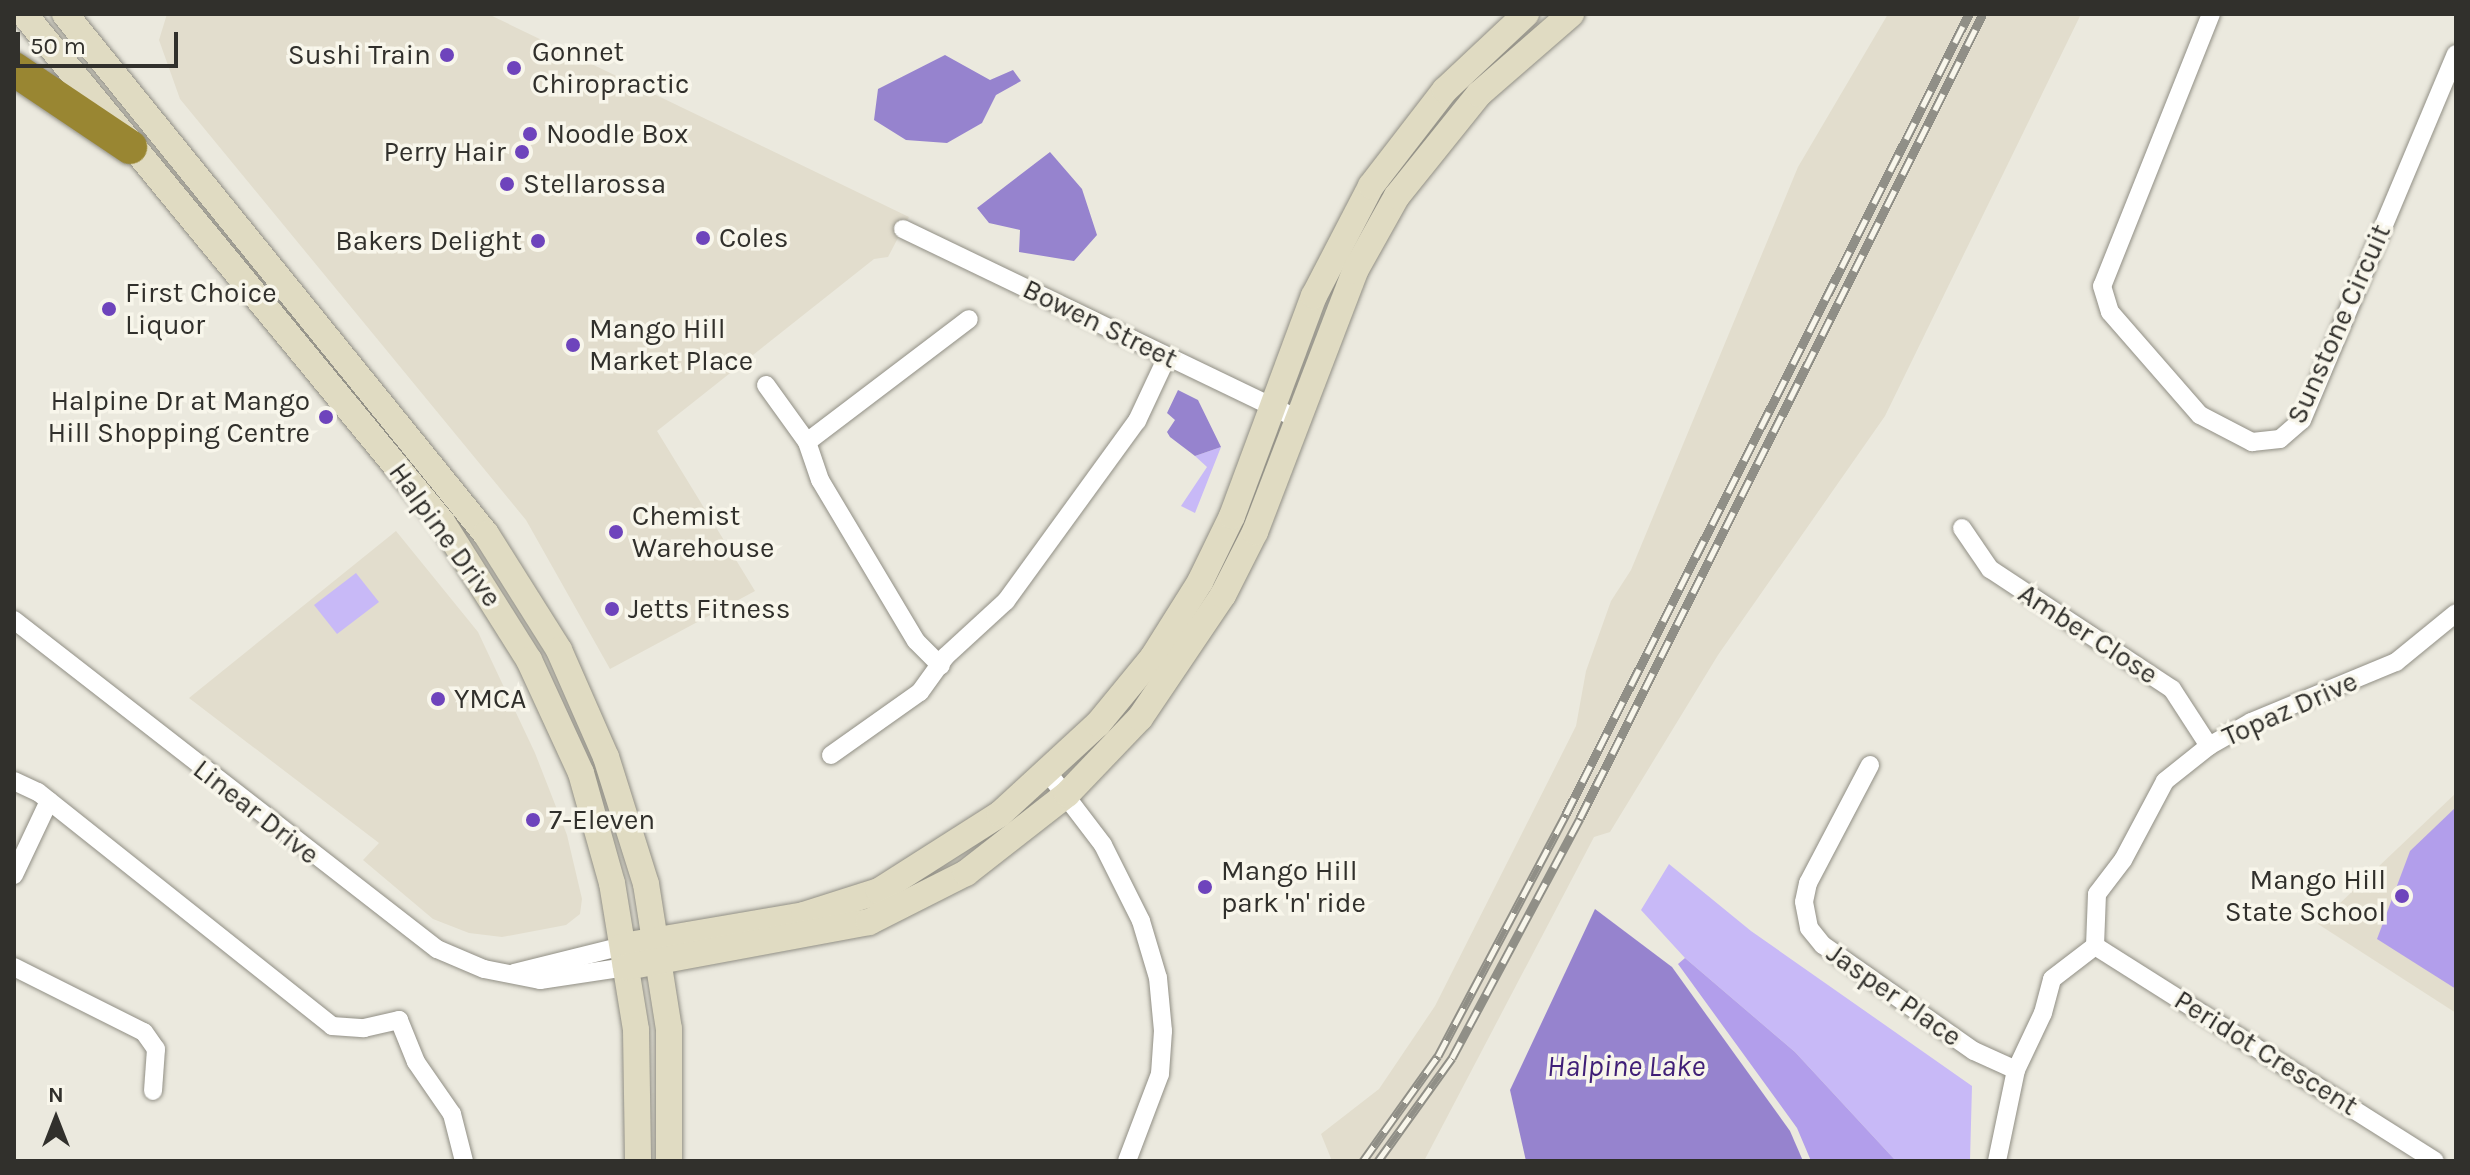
<!DOCTYPE html>
<style>
body{margin:0}
#map{position:relative;width:2470px;height:1175px;overflow:hidden;background:#ebe9de;font-family:Karla,sans-serif}
div>[style]{position:absolute}
.built>*{inset:0;background:#e2ddcd}
.green>*{inset:0;background:#c8b9f7}
.forest>*{inset:0;background:#b29eeb}
.water>*{inset:0;background:#9683ce}
.roads{filter:drop-shadow(0 0 2px #918f85) drop-shadow(0 0 2px #918f85)}
.street>*{height:18px;margin:-9px;padding:0 9px;transform-origin:9px;border-radius:9px;background:#fff}
.secondary>*{height:26px;margin:-13px;padding:0 13px;transform-origin:13px;border-radius:13px;background:#e0dbc2}
.highway>*{height:34px;margin:-17px;padding:0 17px;transform-origin:17px;border-radius:17px;background:#998632}
.rail>*{height:9px;margin-top:-4.5px;transform-origin:0;background:repeating-linear-gradient(90deg,#f8f6eb 0 18px,#908f87 0 36px);box-sizing:border-box;border-block:2px solid #908f87}
.dots>*{width:22px;height:22px;translate:-50% -50%;box-sizing:border-box;border:4px solid #f8f6eb;border-radius:50%}
span{translate:-50% -50%;white-space:nowrap;text-align:center;line-height:1.15;-webkit-text-stroke:7px #f8f6eb;paint-order:stroke}
.poi-label{font-size:28px;color:#31302c}
.left{translate:0 -50%;text-align:left}
.right{translate:-100% -50%;text-align:right}
.street-label{font-size:28px;color:#31302c}
.water-label{font-size:30px;color:#401f77;font-style:italic}
.frame{position:absolute;inset:0;border:16px solid #31302c;pointer-events:none}
.north{position:absolute;left:16px;top:1079px;width:80px;height:80px;-webkit-text-stroke:6px #f8f6eb;paint-order:stroke;rotate:0deg;font-size:22px;font-weight:700;line-height:32px;text-align:center;color:#31302c}
.north::after{content:'';display:block;margin:auto;width:28px;height:36px;background:#31302c;clip-path:polygon(50% 0,100% 100%,50% 72%,0 100%)}
.scale{position:absolute;left:16px;top:32px;width:162px;height:36px;box-sizing:border-box;border:4px solid #31302c;border-top:0;padding-left:10px;font-size:24px;line-height:28px;white-space:nowrap;color:#31302c;-webkit-text-stroke:6px #f8f6eb;paint-order:stroke}
</style>
<div id="map">
<div class="built">
<div style="clip-path:polygon(167px 14px,488px 14px,909px 217px,888px 257px,874px 259px,657px 431px,755px 591px,610px 669px,526px 520px,180px 99px,159px 40px)"></div>
<div style="clip-path:polygon(1888px 14px,2081px 14px,1885px 416px,1718px 655px,1610px 832px,1594px 837px,1424px 1161px,1332px 1161px,1321px 1134px,1379px 1089px,1435px 1006px,1576px 726px,1586px 671px,1611px 601px,1631px 570px,1798px 167px)"></div>
<div style="clip-path:polygon(396px 531px,478px 632px,535px 753px,567px 835px,582px 899px,580px 914px,566px 925px,502px 937px,469px 933px,433px 919px,363px 860px,379px 843px,189px 698px)"></div>
<div style="clip-path:polygon(2456px 793px,2456px 1013px,2318px 924px)"></div>
</div>
<div class="green">
<div style="clip-path:polygon(1221px 447px,1195px 513px,1181px 506px,1207px 467px,1195px 456px)"></div>
<div style="clip-path:polygon(356px 573px,379px 602px,337px 634px,314px 605px)"></div>
<div style="clip-path:polygon(1669px 864px,1751px 931px,1972px 1086px,1970px 1161px,1896px 1161px,1795px 1052px,1685px 958px,1641px 910px)"></div>
</div>
<div class="forest">
<div style="clip-path:polygon(2456px 807px,2456px 989px,2377px 939px,2410px 851px)"></div>
<div style="clip-path:polygon(1685px 958px,1795px 1052px,1896px 1161px,1811px 1161px,1797px 1128px,1678px 964px)"></div>
</div>
<div class="water">
<div style="clip-path:polygon(945px 55px,990px 80px,1013px 70px,1021px 81px,996px 95px,982px 123px,947px 143px,906px 140px,874px 120px,878px 89px)"></div>
<div style="clip-path:polygon(1050px 152px,1082px 189px,1097px 235px,1074px 261px,1019px 252px,1020px 230px,989px 223px,977px 208px)"></div>
<div style="clip-path:polygon(1178px 390px,1198px 400px,1221px 447px,1195px 456px,1170px 437px,1167px 432px,1175px 420px,1167px 413px)"></div>
<div style="clip-path:polygon(1595px 909px,1672px 967px,1790px 1131px,1803px 1161px,1526px 1161px,1510px 1090px)"></div>
</div>
<div class="roads">
<div class="street">
<div style="left:2211px;top:14px;width:293px;rotate:111.8deg"></div>
<div style="left:2102px;top:286px;width:27px;rotate:73deg"></div>
<div style="left:2110px;top:312px;width:137px;rotate:48.9deg"></div>
<div style="left:2200px;top:415px;width:59px;rotate:27.4deg"></div>
<div style="left:2252px;top:442px;width:28px;rotate:-6deg"></div>
<div style="left:2280px;top:439px;width:29px;rotate:-41deg"></div>
<div style="left:2302px;top:420px;width:397px;rotate:-67.2deg"></div>
<div style="left:903px;top:229px;width:437px;rotate:25.7deg"></div>
<div style="left:766px;top:385px;width:70px;rotate:54.3deg"></div>
<div style="left:807px;top:442px;width:40px;rotate:71.1deg"></div>
<div style="left:820px;top:480px;width:187px;rotate:59.2deg"></div>
<div style="left:916px;top:641px;width:35px;rotate:45deg"></div>
<div style="left:807px;top:442px;width:203px;rotate:-37.2deg"></div>
<div style="left:1962px;top:528px;width:50px;rotate:55.7deg"></div>
<div style="left:1990px;top:569px;width:218px;rotate:33.4deg"></div>
<div style="left:2172px;top:689px;width:68px;rotate:57deg"></div>
<div style="left:14px;top:620px;width:536px;rotate:37.87deg"></div>
<div style="left:437px;top:949px;width:51px;rotate:23.1deg"></div>
<div style="left:484px;top:969px;width:57px;rotate:11.1deg"></div>
<div style="left:540px;top:980px;width:87px;rotate:-8.6deg"></div>
<div style="left:831px;top:755px;width:109px;rotate:-35.3deg"></div>
<div style="left:920px;top:692px;width:44px;rotate:-54.2deg"></div>
<div style="left:946px;top:656px;width:81px;rotate:-42.5deg"></div>
<div style="left:1006px;top:601px;width:223px;rotate:-54deg"></div>
<div style="left:1137px;top:421px;width:71px;rotate:-64.9deg"></div>
<div style="left:1870px;top:765px;width:133px;rotate:117.7deg"></div>
<div style="left:1808px;top:883px;width:19px;rotate:102deg"></div>
<div style="left:1804px;top:902px;width:26px;rotate:79deg"></div>
<div style="left:1809px;top:928px;width:22px;rotate:51deg"></div>
<div style="left:1823px;top:945px;width:184px;rotate:35.1deg"></div>
<div style="left:1974px;top:1051px;width:46px;rotate:24.3deg"></div>
<div style="left:1049px;top:774px;width:89px;rotate:52.7deg"></div>
<div style="left:1103px;top:845px;width:85px;rotate:63.4deg"></div>
<div style="left:1141px;top:921px;width:59px;rotate:73.4deg"></div>
<div style="left:1158px;top:978px;width:53px;rotate:84.6deg"></div>
<div style="left:1163px;top:1031px;width:43px;rotate:94deg"></div>
<div style="left:1160px;top:1074px;width:93px;rotate:110.8deg"></div>
<div style="left:14px;top:781px;width:26px;rotate:25deg"></div>
<div style="left:38px;top:792px;width:376px;rotate:38.5deg"></div>
<div style="left:332px;top:1026px;width:32px;rotate:4deg"></div>
<div style="left:364px;top:1028px;width:36px;rotate:-13deg"></div>
<div style="left:399px;top:1020px;width:45px;rotate:68deg"></div>
<div style="left:416px;top:1062px;width:63px;rotate:55.3deg"></div>
<div style="left:452px;top:1114px;width:49px;rotate:75.7deg"></div>
<div style="left:14px;top:875px;width:82px;rotate:-64.7deg"></div>
<div style="left:2095px;top:946px;width:402px;rotate:32.3deg"></div>
<div style="left:14px;top:967px;width:145px;rotate:26.6deg"></div>
<div style="left:144px;top:1032px;width:21px;rotate:55deg"></div>
<div style="left:156px;top:1049px;width:42px;rotate:94.1deg"></div>
<div style="left:514px;top:973px;width:112px;rotate:-13.9deg"></div>
<div style="left:1997px;top:1161px;width:93px;rotate:-78.2deg"></div>
<div style="left:2016px;top:1070px;width:63px;rotate:-64.7deg"></div>
<div style="left:2043px;top:1013px;width:35px;rotate:-75deg"></div>
<div style="left:2052px;top:979px;width:54px;rotate:-37.5deg"></div>
<div style="left:2095px;top:946px;width:52px;rotate:-87.8deg"></div>
<div style="left:2097px;top:894px;width:43px;rotate:-52.6deg"></div>
<div style="left:2123px;top:860px;width:89px;rotate:-62deg"></div>
<div style="left:2165px;top:781px;width:56px;rotate:-38.5deg"></div>
<div style="left:2209px;top:746px;width:48px;rotate:-29.7deg"></div>
<div style="left:2251px;top:722px;width:157px;rotate:-22.5deg"></div>
<div style="left:2396px;top:662px;width:77px;rotate:-39.2deg"></div>
</div>
<div class="secondary">
<div style="left:24px;top:14px;width:658px;rotate:50.55deg"></div>
<div style="left:442px;top:522px;width:163px;rotate:57.8deg"></div>
<div style="left:529px;top:660px;width:124px;rotate:65.3deg"></div>
<div style="left:581px;top:773px;width:114px;rotate:74.3deg"></div>
<div style="left:612px;top:883px;width:149px;rotate:80.7deg"></div>
<div style="left:636px;top:1030px;width:131px;rotate:89.1deg"></div>
<div style="left:65px;top:14px;width:669px;rotate:51.01deg"></div>
<div style="left:486px;top:534px;width:137px;rotate:57.8deg"></div>
<div style="left:559px;top:650px;width:117px;rotate:66.3deg"></div>
<div style="left:606px;top:757px;width:133px;rotate:72.5deg"></div>
<div style="left:646px;top:884px;width:147px;rotate:81deg"></div>
<div style="left:669px;top:1029px;width:132px;rotate:90deg"></div>
<div style="left:623px;top:946px;width:184px;rotate:-9.7deg"></div>
<div style="left:804px;top:915px;width:79px;rotate:-17.7deg"></div>
<div style="left:879px;top:891px;width:143px;rotate:-32.5deg"></div>
<div style="left:1000px;top:814px;width:133px;rotate:-42.6deg"></div>
<div style="left:1098px;top:724px;width:87px;rotate:-50.6deg"></div>
<div style="left:1153px;top:657px;width:89px;rotate:-57.9deg"></div>
<div style="left:1200px;top:582px;width:73px;rotate:-64.1deg"></div>
<div style="left:1232px;top:516px;width:235px;rotate:-69.6deg"></div>
<div style="left:1314px;top:296px;width:124px;rotate:-62.6deg"></div>
<div style="left:1371px;top:186px;width:121px;rotate:-52.4deg"></div>
<div style="left:1445px;top:90px;width:111px;rotate:-43.2deg"></div>
<div style="left:626px;top:967px;width:247px;rotate:-10.5deg"></div>
<div style="left:869px;top:922px;width:109px;rotate:-26.8deg"></div>
<div style="left:966px;top:873px;width:128px;rotate:-38deg"></div>
<div style="left:1067px;top:794px;width:105px;rotate:-46.2deg"></div>
<div style="left:1140px;top:718px;width:148px;rotate:-56deg"></div>
<div style="left:1223px;top:595px;width:71px;rotate:-63.1deg"></div>
<div style="left:1255px;top:532px;width:280px;rotate:-69deg"></div>
<div style="left:1355px;top:271px;width:86px;rotate:-60.8deg"></div>
<div style="left:1397px;top:196px;width:131px;rotate:-51.2deg"></div>
<div style="left:1479px;top:94px;width:122px;rotate:-41deg"></div>
</div>
<div class="highway">
<div style="left:14px;top:69px;width:140px;rotate:33.9deg"></div>
</div>
</div>
<div class="rail">
<div style="left:1363px;top:1161px;width:129px;rotate:-54.5deg"></div>
<div style="left:1438px;top:1056px;width:274px;rotate:-62.1deg"></div>
<div style="left:1566px;top:814px;width:896px;rotate:-63.26deg"></div>
<div style="left:1378px;top:1161px;width:127px;rotate:-54.3deg"></div>
<div style="left:1452px;top:1058px;width:272px;rotate:-61.9deg"></div>
<div style="left:1580px;top:818px;width:899px;rotate:-63.38deg"></div>
</div>
<div class="dots">
<div style="left:447px;top:55px;background:#6e44bc"></div>
<div style="left:514px;top:68px;background:#6e44bc"></div>
<div style="left:530px;top:134px;background:#6e44bc"></div>
<div style="left:522px;top:152px;background:#6e44bc"></div>
<div style="left:507px;top:184px;background:#6e44bc"></div>
<div style="left:703px;top:238px;background:#6e44bc"></div>
<div style="left:538px;top:241px;background:#6e44bc"></div>
<div style="left:109px;top:309px;background:#6e44bc"></div>
<div style="left:573px;top:345px;background:#6e44bc"></div>
<div style="left:326px;top:417px;background:#6e44bc"></div>
<div style="left:616px;top:532px;background:#6e44bc"></div>
<div style="left:612px;top:609px;background:#6e44bc"></div>
<div style="left:438px;top:699px;background:#6e44bc"></div>
<div style="left:533px;top:820px;background:#6e44bc"></div>
<div style="left:1205px;top:887px;background:#6e44bc"></div>
<div style="left:2402px;top:896px;background:#6e44bc"></div>
</div>
<div class="poi-label">
<span class="left" style="left:532px;top:68px">Gonnet<br>Chiropractic</span>
<span class="right" style="left:431px;top:55px">Sushi Train</span>
<span class="left" style="left:546px;top:134px">Noodle Box</span>
<span class="right" style="left:506px;top:152px">Perry Hair</span>
<span class="left" style="left:523px;top:184px">Stellarossa</span>
<span class="left" style="left:719px;top:238px">Coles</span>
<span class="right" style="left:522px;top:241px">Bakers Delight</span>
<span class="left" style="left:125px;top:309px">First Choice<br>Liquor</span>
<span class="left" style="left:589px;top:345px">Mango Hill<br>Market Place</span>
<span class="right" style="left:310px;top:417px">Halpine Dr at Mango<br>Hill Shopping Centre</span>
<span class="left" style="left:632px;top:532px">Chemist<br>Warehouse</span>
<span class="left" style="left:628px;top:609px">Jetts Fitness</span>
<span class="left" style="left:454px;top:699px">YMCA</span>
<span class="left" style="left:549px;top:820px">7-Eleven</span>
<span class="left" style="left:1221px;top:887px">Mango Hill<br>park 'n' ride</span>
<span class="right" style="left:2386px;top:896px">Mango Hill<br>State School</span>
</div>
<div class="street-label">
<span style="left:1100px;top:324px;rotate:26deg">Bowen Street</span>
<span style="left:2339px;top:324px;rotate:-66deg">Sunstone Circuit</span>
<span style="left:445px;top:535px;rotate:54deg">Halpine Drive</span>
<span style="left:2088px;top:634px;rotate:33deg">Amber Close</span>
<span style="left:2290px;top:709px;rotate:-24deg">Topaz Drive</span>
<span style="left:256px;top:812px;rotate:38deg">Linear Drive</span>
<span style="left:1894px;top:995px;rotate:35deg">Jasper Place</span>
<span style="left:2266px;top:1053px;rotate:32deg">Peridot Crescent</span>
</div>
<div class="water-label">
<span style="left:1626px;top:1066px">Halpine Lake</span>
</div>
<div class="frame"></div>
<div class="north">N</div>
<div class="scale">50 m</div>
</div>
